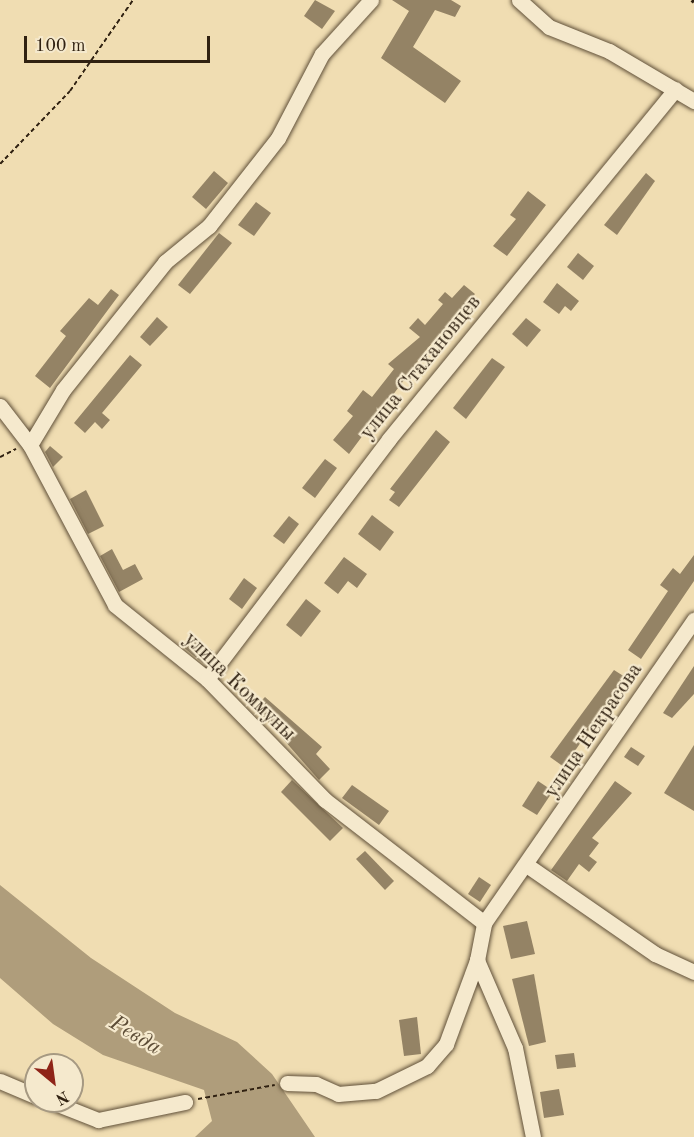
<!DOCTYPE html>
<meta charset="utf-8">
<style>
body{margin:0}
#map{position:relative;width:694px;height:1137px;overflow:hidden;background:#f0ddb2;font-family:"Old Standard TT",serif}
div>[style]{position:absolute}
.water>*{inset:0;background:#af9d7b}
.building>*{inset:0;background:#948365}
.path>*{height:2px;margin-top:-1px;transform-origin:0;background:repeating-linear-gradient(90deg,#302111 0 4.5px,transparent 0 7.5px)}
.roads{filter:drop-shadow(0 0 2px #605039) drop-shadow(0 0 2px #605039)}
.minor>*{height:15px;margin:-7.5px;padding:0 7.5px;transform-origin:7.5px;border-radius:7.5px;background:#f5e9cd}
.rail>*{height:4px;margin-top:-2px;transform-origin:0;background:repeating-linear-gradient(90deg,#302111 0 10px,transparent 0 20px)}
span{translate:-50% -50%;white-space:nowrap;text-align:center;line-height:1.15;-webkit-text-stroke:4.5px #f5e9cd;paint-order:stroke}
.street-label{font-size:21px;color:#302111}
.water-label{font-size:22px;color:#5c4c36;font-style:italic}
.north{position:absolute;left:24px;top:1053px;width:60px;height:60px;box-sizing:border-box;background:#f5e9cd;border:2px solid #a69982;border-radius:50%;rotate:151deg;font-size:16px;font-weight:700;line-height:24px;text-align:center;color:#302111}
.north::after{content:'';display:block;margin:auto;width:21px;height:27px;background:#8f2418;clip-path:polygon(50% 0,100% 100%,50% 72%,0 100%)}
.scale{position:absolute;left:24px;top:36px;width:186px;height:27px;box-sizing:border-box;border:3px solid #302111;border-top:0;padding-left:8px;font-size:18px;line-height:21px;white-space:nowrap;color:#302111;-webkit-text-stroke:4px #f5e9cd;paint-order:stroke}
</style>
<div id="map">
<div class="water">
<div style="clip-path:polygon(0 885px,91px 958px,175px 1013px,237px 1042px,272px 1074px,315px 1137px,195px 1137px,212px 1121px,204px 1090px,103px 1055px,53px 1024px,0 978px)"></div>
</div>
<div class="building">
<div style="clip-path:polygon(315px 0,335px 11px,322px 29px,304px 16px)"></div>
<div style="clip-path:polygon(392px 0,451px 0,461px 6px,455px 17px,435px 10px,413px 47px,461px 81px,445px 103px,381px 58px,409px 11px)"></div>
<div style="clip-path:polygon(214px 171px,228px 183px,206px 209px,192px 197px)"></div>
<div style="clip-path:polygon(646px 173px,655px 181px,617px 235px,604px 225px)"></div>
<div style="clip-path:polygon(528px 191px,546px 205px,507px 256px,493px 246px,516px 219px,510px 215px)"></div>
<div style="clip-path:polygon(256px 202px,271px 213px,254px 236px,238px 225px)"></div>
<div style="clip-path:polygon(219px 233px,232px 243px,190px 294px,178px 285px)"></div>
<div style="clip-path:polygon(578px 253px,594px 266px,583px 280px,567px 267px)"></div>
<div style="clip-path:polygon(557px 283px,579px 301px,571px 311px,565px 306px,559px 314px,543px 302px)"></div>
<div style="clip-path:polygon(464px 285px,475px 294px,427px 349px,349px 454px,333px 440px,353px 416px,347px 411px,363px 390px,372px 397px,394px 369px,388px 364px,420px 337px,409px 328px,418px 318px,425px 325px,443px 304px,438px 300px,445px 292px,452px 298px)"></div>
<div style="clip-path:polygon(111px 289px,119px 295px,50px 388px,35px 376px,66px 336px,60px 331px,89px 298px,98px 305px)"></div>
<div style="clip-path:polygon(157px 317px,168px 327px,150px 346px,140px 337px)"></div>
<div style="clip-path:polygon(526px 318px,541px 330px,527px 347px,512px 334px)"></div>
<div style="clip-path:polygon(130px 355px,142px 365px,102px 413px,110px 420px,102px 429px,95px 422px,85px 433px,74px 423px)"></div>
<div style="clip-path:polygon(492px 358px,505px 367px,466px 419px,453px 408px)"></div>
<div style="clip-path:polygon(436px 430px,450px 442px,399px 507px,389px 500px,395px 492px,390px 489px)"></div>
<div style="clip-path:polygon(50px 446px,63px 457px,53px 467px,45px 452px)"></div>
<div style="clip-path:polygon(325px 459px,337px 468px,315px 498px,302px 488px)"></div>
<div style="clip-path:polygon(86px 490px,104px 526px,88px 534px,70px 499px)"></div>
<div style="clip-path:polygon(372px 515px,394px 532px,380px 551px,358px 534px)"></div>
<div style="clip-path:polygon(289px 516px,299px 524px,284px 544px,273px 536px)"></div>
<div style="clip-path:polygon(112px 549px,123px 570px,135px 564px,143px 579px,119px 592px,100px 556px)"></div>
<div style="clip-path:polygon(694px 555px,694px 581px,641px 659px,628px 650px,668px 591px,660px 585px,673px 568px,680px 574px)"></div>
<div style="clip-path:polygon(344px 557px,367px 574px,357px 588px,348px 581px,338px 594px,324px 583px)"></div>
<div style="clip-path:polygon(244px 578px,257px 588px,242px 609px,229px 599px)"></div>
<div style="clip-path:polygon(306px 599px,321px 611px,301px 637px,286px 625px)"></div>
<div style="clip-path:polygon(191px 635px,214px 652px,205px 665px,182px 646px)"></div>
<div style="clip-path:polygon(694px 666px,694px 694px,672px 718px,663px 713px)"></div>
<div style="clip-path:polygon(614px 670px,625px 677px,564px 767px,550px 757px)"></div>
<div style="clip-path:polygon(265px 697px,322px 747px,316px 754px,330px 769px,319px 780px,255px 707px)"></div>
<div style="clip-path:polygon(694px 745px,694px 811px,664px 793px)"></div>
<div style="clip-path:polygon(631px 747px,645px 756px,638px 766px,624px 757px)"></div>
<div style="clip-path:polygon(292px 780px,343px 828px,330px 841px,281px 792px)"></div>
<div style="clip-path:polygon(538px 781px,553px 791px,537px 815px,522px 806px)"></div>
<div style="clip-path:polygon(615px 781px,632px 793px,592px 838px,599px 843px,589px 856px,597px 862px,589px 872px,579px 864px,567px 881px,551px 870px)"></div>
<div style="clip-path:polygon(352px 785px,389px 811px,379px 825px,342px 798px)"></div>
<div style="clip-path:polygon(365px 851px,394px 881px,385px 890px,356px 859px)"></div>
<div style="clip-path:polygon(479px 877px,491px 885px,480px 902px,468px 894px)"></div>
<div style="clip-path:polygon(527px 921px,535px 954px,511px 959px,503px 926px)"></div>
<div style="clip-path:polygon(534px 974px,546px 1042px,529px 1046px,512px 979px)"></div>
<div style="clip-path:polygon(417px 1017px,421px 1054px,404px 1056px,399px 1020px)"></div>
<div style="clip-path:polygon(574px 1053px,576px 1067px,557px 1069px,555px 1055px)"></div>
<div style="clip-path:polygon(559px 1089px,564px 1115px,544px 1118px,540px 1092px)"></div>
</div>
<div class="path">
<div style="left:0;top:164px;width:101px;rotate:-46.2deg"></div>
<div style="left:70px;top:91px;width:111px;rotate:-55.3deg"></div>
<div style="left:0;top:457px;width:18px;rotate:-27deg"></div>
<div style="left:198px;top:1099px;width:78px;rotate:-10.3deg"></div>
</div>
<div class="roads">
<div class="minor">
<div style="left:519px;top:0;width:40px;rotate:42deg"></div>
<div style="left:549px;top:27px;width:65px;rotate:21.8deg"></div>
<div style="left:609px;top:51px;width:99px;rotate:30.5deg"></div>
<div style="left:0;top:406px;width:49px;rotate:52.4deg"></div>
<div style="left:30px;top:445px;width:181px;rotate:62deg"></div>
<div style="left:115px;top:605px;width:118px;rotate:38.8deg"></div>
<div style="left:207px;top:679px;width:169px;rotate:45.7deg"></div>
<div style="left:325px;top:800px;width:201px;rotate:37.7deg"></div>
<div style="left:30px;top:445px;width:64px;rotate:-59deg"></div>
<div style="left:63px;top:390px;width:164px;rotate:-51.4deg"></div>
<div style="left:165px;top:262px;width:57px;rotate:-39.3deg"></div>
<div style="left:209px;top:226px;width:112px;rotate:-51.9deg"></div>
<div style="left:278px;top:138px;width:95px;rotate:-62.4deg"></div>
<div style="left:322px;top:54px;width:73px;rotate:-47.8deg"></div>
<div style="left:207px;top:679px;width:301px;rotate:-52.8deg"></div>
<div style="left:389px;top:439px;width:452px;rotate:-50.7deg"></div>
<div style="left:528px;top:866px;width:155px;rotate:34.7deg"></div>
<div style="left:655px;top:954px;width:43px;rotate:24.8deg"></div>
<div style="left:0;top:1081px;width:39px;rotate:23deg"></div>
<div style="left:287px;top:1083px;width:29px;rotate:2deg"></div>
<div style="left:316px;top:1084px;width:24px;rotate:24deg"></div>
<div style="left:338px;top:1094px;width:38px;rotate:-5deg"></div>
<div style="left:376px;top:1091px;width:57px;rotate:-26.1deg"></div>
<div style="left:427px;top:1066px;width:29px;rotate:-49deg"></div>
<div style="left:446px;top:1044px;width:90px;rotate:-69.7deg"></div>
<div style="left:50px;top:1101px;width:52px;rotate:21.6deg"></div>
<div style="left:98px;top:1120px;width:89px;rotate:-11.7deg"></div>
<div style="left:533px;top:1137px;width:91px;rotate:-101.4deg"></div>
<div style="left:515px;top:1048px;width:96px;rotate:-113.4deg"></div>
<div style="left:477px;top:960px;width:38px;rotate:-79deg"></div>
<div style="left:484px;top:923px;width:369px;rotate:-55.3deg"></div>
</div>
</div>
<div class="rail">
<div style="left:692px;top:0;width:3px;rotate:45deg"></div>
</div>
<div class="street-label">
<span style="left:421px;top:368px;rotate:-51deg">улица Стахановцев</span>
<span style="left:239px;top:687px;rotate:44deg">улица Коммуны</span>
<span style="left:594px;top:731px;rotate:-56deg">улица Некрасова</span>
</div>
<div class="water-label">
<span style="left:135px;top:1036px;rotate:31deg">Ревда</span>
</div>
<div class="north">N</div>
<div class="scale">100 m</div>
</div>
